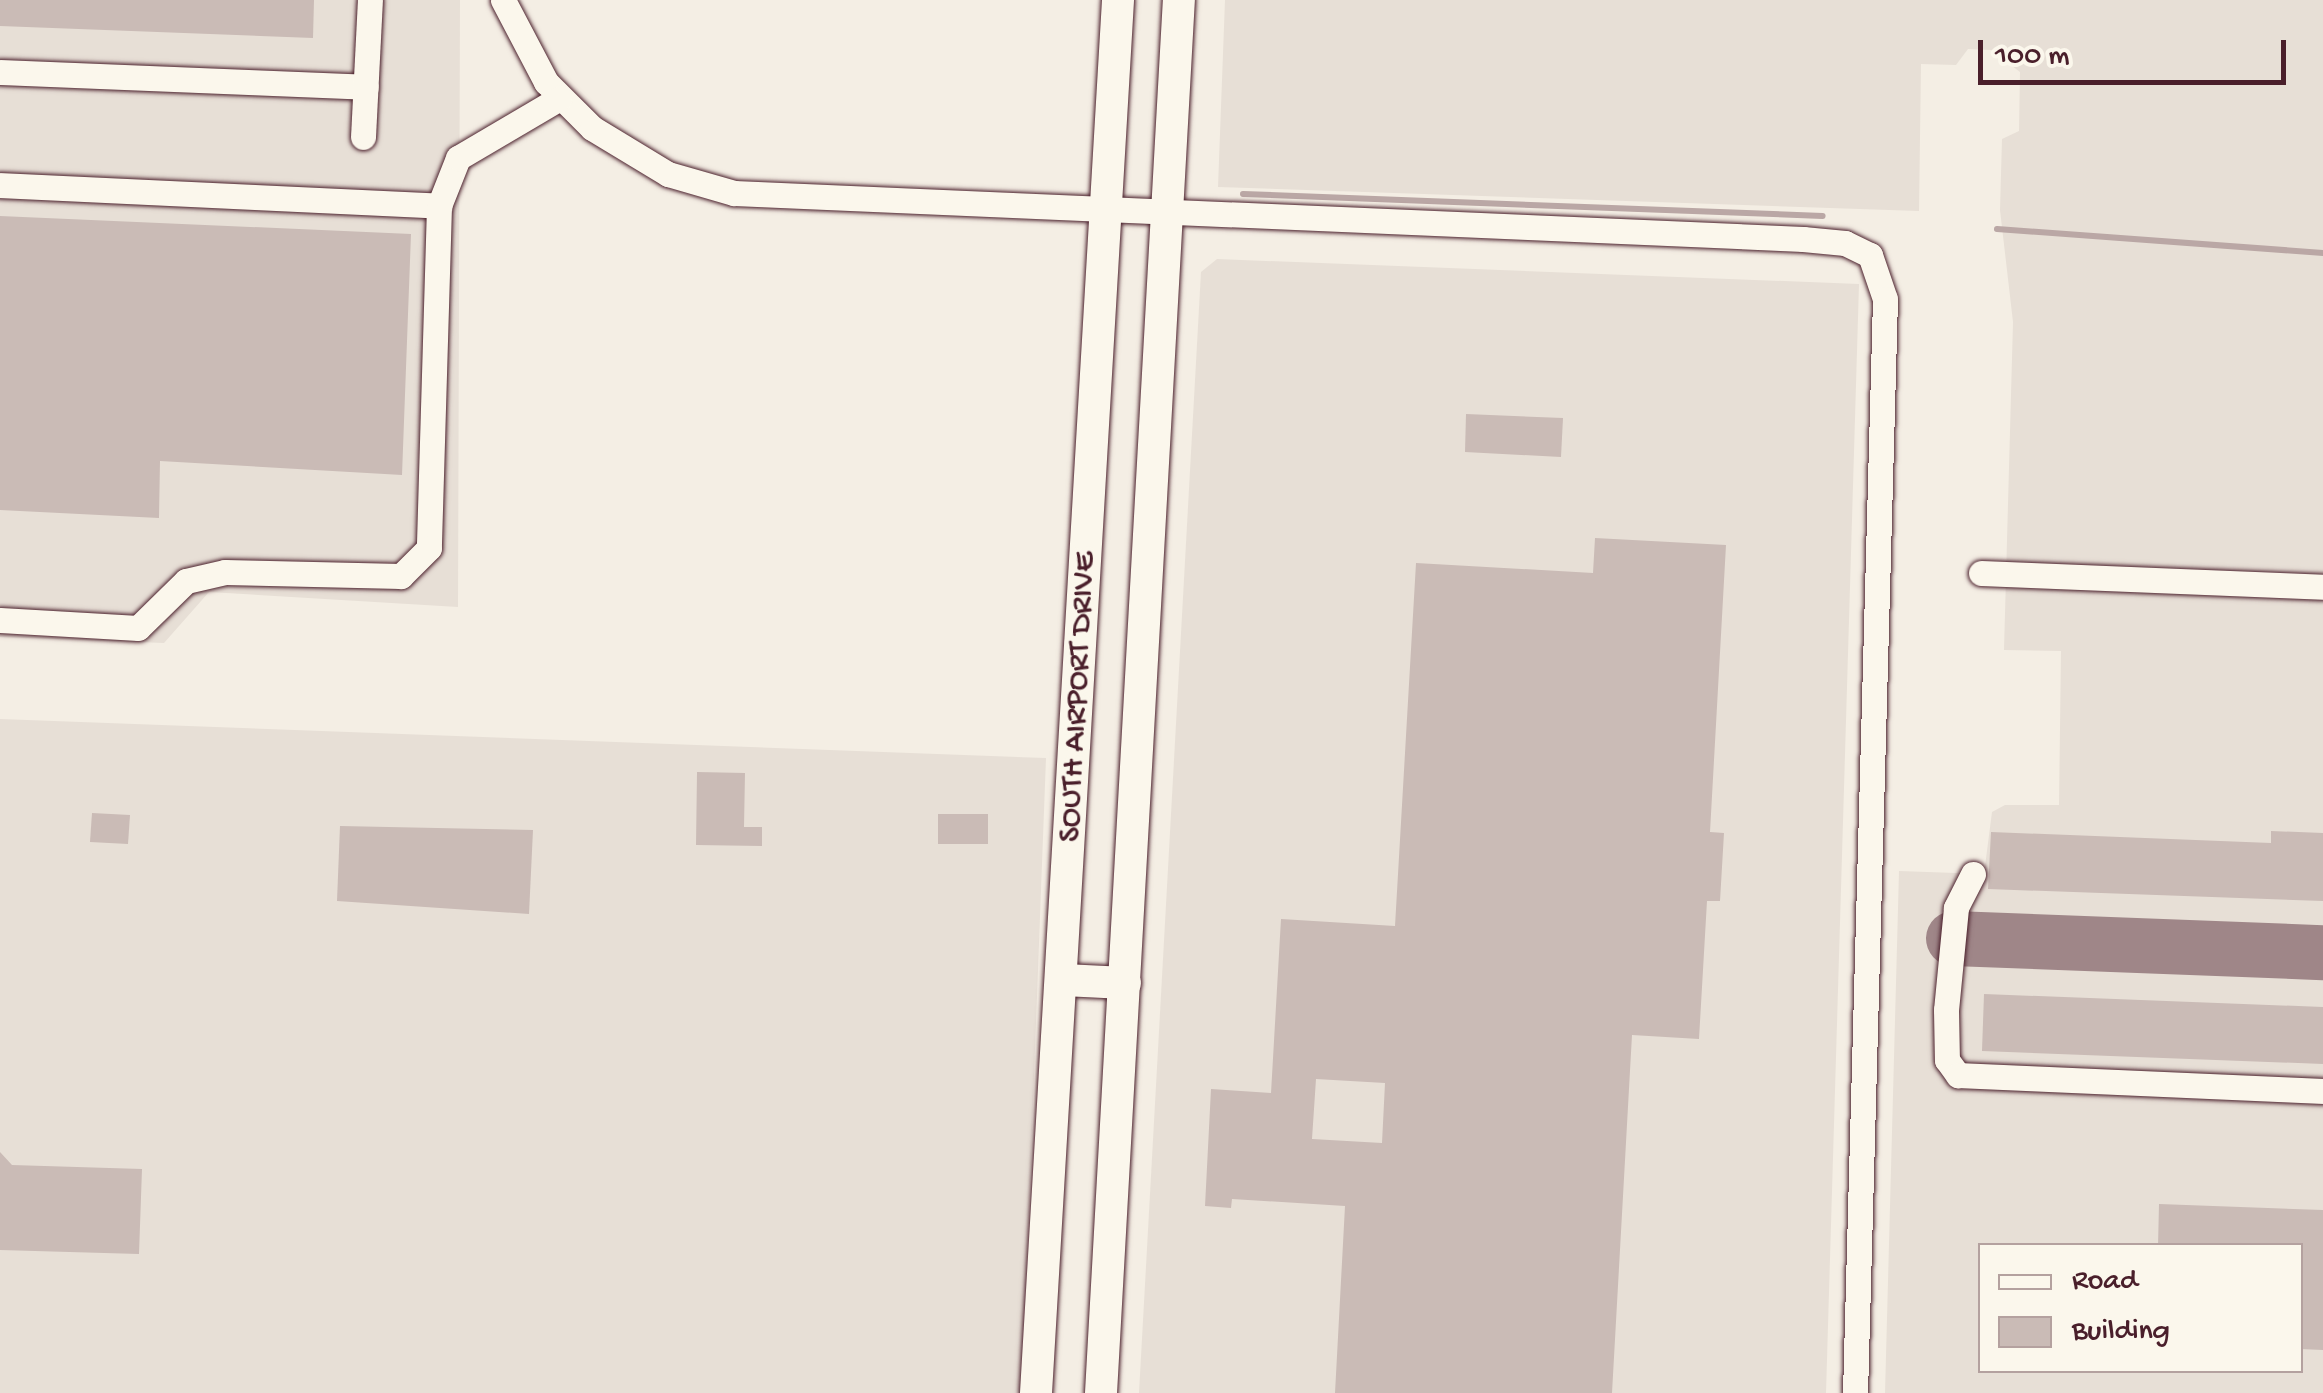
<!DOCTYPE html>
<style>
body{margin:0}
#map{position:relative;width:2323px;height:1393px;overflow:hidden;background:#f4eee4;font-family:"Gochi Hand",sans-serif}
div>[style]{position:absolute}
.built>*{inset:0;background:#e7dfd6}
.stream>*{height:6px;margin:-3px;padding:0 3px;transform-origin:3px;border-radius:3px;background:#baa7a5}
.taxiway>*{height:55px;margin:-27.5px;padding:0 27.5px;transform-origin:27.5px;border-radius:27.5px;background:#9f8688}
.building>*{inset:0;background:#cabbb6}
.roads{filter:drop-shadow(0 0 2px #4a1f2b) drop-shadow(0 0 2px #4a1f2b)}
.minor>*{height:25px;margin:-12.5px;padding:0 12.5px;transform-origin:12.5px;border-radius:12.5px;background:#fbf7ec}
.major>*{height:32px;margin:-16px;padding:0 16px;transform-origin:16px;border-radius:16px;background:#fbf7ec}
span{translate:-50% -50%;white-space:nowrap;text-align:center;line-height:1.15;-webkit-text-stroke:8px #fbf7ec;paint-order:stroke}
.street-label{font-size:32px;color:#4a1f2b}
.legend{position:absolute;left:1978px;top:1243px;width:325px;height:130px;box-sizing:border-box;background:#fbf7ec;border:2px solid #b4a19f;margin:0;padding:12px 18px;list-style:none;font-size:30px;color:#4a1f2b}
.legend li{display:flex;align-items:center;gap:20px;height:50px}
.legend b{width:50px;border:2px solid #b4a19f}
.scale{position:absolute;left:1978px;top:40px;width:308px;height:45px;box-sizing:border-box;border:5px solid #4a1f2b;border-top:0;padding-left:12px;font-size:30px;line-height:35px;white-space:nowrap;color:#4a1f2b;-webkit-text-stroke:8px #fbf7ec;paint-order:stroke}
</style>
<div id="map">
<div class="built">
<div style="clip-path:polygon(0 0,460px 0,458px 607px,209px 592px,164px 643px,0 637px)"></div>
<div style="clip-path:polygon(evenodd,1225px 0,2323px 0,2323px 1393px,1885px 1393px,1899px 871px,1984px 874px,1992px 812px,2005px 805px,2059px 805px,2061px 651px,2004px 650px,2013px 322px,2000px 210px,2002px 139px,2019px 131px,2020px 72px,1991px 50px,1968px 49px,1956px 65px,1921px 64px,1919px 211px,1218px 187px,1225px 0,1980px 1246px,2300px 1246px,2300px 1370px,1980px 1370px,1980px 1246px)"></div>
<div style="clip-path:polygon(1217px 259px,1859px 284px,1826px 1393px,1139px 1393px,1201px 272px)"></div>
<div style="clip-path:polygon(0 719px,1046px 758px,1022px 1393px,0 1393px)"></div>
</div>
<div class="stream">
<div style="left:1243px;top:194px;width:580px;rotate:2.17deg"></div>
<div style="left:1997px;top:229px;width:327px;rotate:4.2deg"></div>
</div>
<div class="taxiway">
<div style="left:1953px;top:938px;width:370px;rotate:2.2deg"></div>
</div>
<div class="building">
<div style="clip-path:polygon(0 0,314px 0,313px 38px,0 26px)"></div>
<div style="clip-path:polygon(0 216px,411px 234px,402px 475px,160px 461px,159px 518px,0 510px)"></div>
<div style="clip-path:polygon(1466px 414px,1563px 418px,1561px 457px,1465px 452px)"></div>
<div style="clip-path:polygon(evenodd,1595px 538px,1726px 545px,1710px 832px,1724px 833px,1720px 901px,1707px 901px,1699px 1039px,1632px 1035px,1612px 1393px,1335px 1393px,1345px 1206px,1232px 1199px,1231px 1208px,1205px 1206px,1211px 1089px,1271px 1093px,1281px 919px,1395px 926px,1416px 563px,1593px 573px,1595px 538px,1316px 1079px,1385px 1083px,1382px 1143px,1312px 1139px,1316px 1079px)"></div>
<div style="clip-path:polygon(697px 772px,745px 773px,744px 827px,762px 827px,762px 846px,696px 845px)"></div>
<div style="clip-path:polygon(92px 813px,130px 815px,128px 844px,90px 842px)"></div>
<div style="clip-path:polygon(938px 814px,988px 814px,988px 844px,938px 844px)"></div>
<div style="clip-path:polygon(340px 826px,533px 830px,529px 914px,337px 901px)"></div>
<div style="clip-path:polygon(2271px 831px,2323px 833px,2323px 901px,1988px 889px,1991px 832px,2271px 843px)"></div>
<div style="clip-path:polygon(1984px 994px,2323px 1007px,2323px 1064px,1982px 1051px)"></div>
<div style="clip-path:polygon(0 1152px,12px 1165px,142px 1169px,139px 1254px,0 1250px)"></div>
<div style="clip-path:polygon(2159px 1204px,2323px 1210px,2323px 1350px,2300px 1349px,2300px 1246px,2158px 1246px)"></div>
</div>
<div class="roads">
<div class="minor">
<div style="left:503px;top:0;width:93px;rotate:62.3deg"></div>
<div style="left:546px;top:82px;width:65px;rotate:45deg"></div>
<div style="left:592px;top:128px;width:89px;rotate:31.2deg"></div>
<div style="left:668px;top:174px;width:69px;rotate:16.1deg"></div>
<div style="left:734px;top:193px;width:1070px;rotate:2.46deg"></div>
<div style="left:1803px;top:239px;width:42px;rotate:5.4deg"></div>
<div style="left:1845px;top:243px;width:28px;rotate:26deg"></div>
<div style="left:1870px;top:255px;width:46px;rotate:71.2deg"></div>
<div style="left:1885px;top:299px;width:1094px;rotate:91.57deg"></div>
<div style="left:0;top:72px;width:366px;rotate:2.3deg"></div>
<div style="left:363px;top:137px;width:137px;rotate:-87.1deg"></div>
<div style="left:0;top:185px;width:440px;rotate:2.7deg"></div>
<div style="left:439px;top:206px;width:342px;rotate:91.7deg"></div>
<div style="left:429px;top:548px;width:40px;rotate:135deg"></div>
<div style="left:401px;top:576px;width:176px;rotate:-178.7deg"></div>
<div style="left:225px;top:572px;width:40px;rotate:167deg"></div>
<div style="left:186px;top:581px;width:67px;rotate:135.6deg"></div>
<div style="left:138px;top:628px;width:138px;rotate:-176.7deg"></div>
<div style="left:439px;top:206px;width:52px;rotate:-68.4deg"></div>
<div style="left:458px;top:158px;width:118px;rotate:-30.5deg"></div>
<div style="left:1981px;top:573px;width:342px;rotate:2.3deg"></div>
<div style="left:1973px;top:874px;width:38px;rotate:117deg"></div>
<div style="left:1956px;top:908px;width:102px;rotate:95.6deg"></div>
<div style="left:1946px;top:1010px;width:50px;rotate:88.9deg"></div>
<div style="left:1947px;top:1060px;width:19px;rotate:54deg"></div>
<div style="left:1958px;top:1075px;width:365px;rotate:2.5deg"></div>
</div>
<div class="major">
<div style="left:1064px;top:980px;width:61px;rotate:2.8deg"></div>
<div style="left:1036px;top:1393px;width:1395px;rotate:-86.63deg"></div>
<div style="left:1101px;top:1393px;width:1395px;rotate:-86.8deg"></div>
</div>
</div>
<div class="street-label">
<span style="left:1079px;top:697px;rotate:-87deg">SOUTH AIRPORT DRIVE</span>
</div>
<ul class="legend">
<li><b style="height:12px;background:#fbf7ec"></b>Road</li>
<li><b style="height:28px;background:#cabbb6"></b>Building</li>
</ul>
<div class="scale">100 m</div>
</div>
